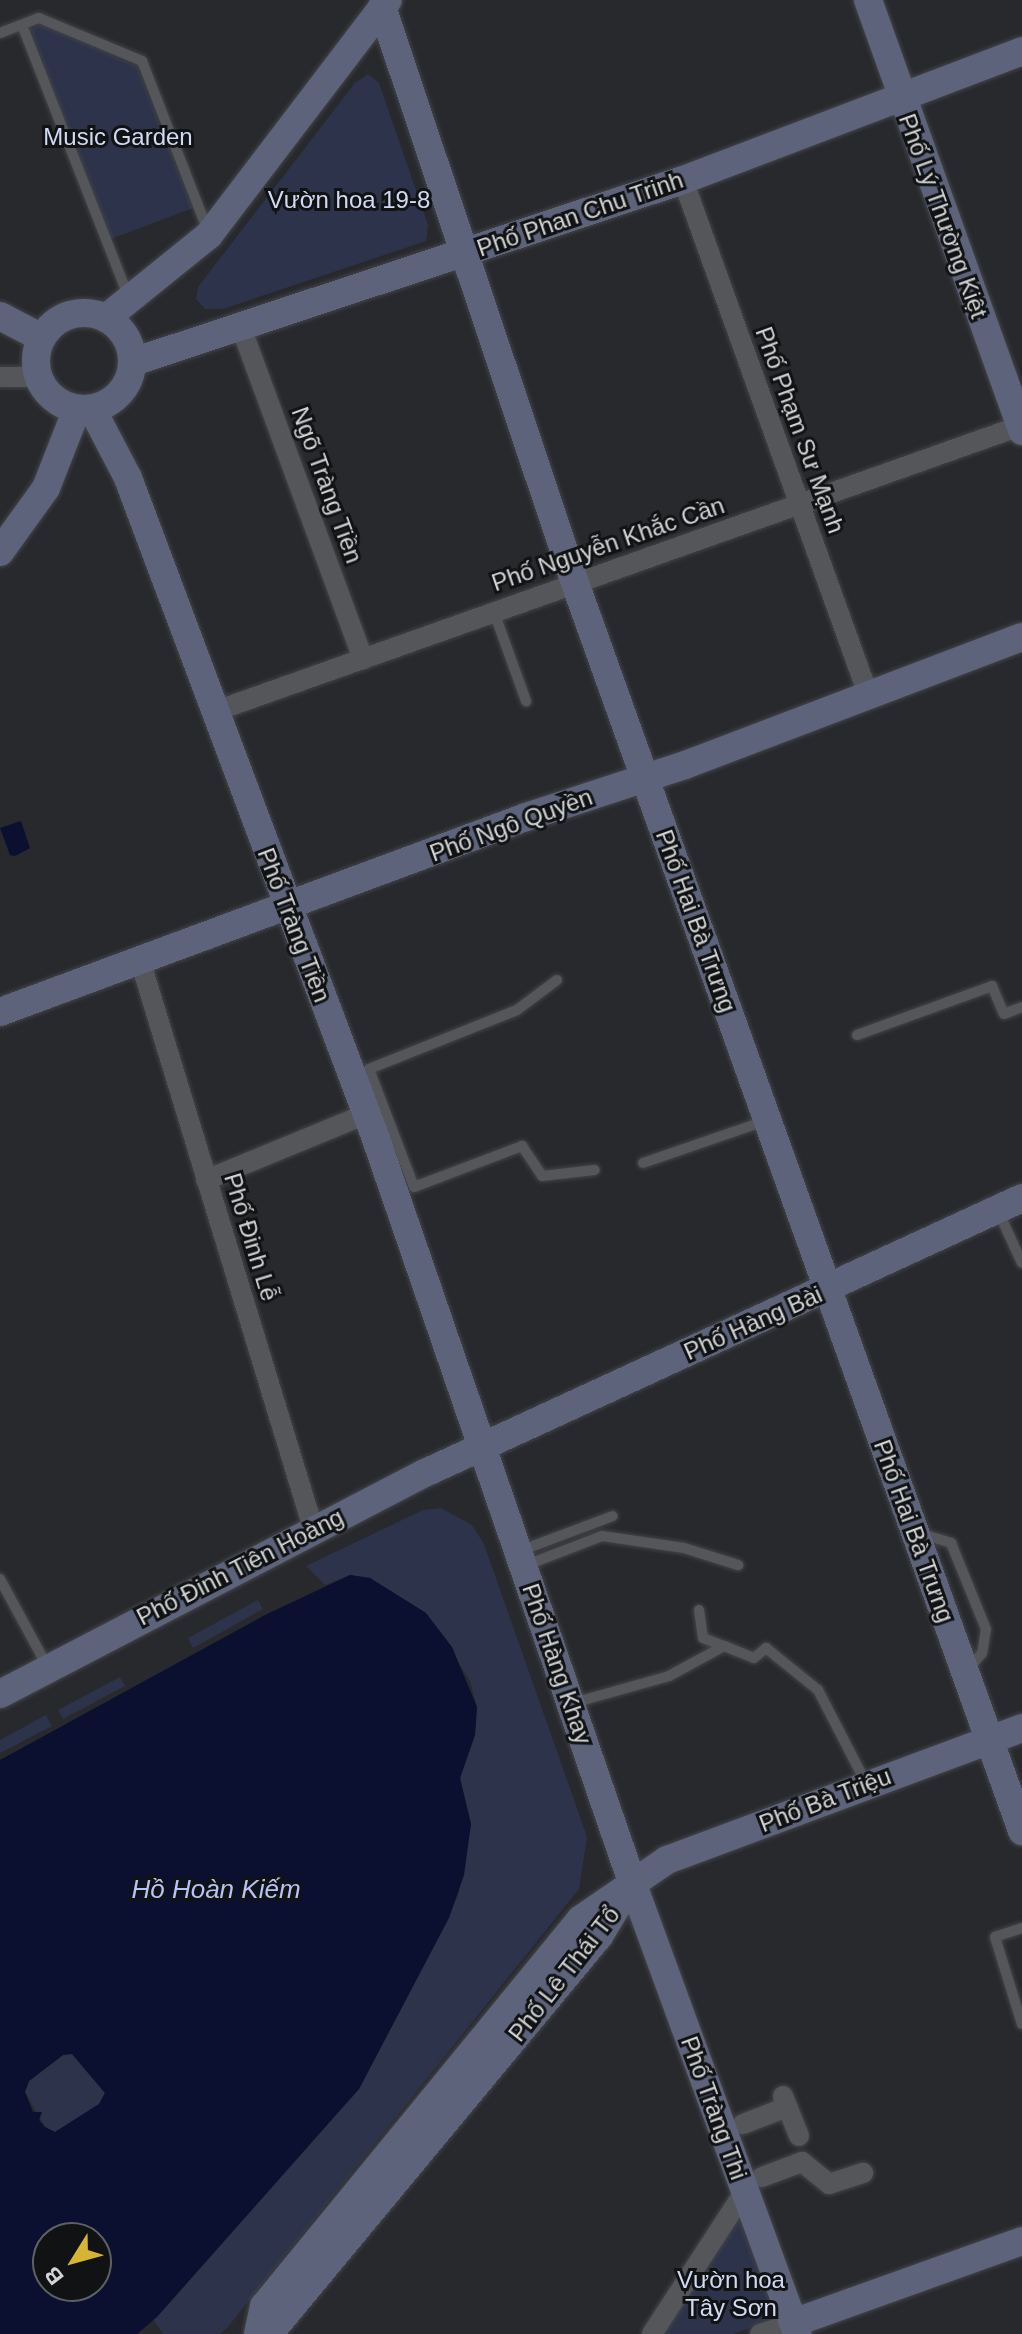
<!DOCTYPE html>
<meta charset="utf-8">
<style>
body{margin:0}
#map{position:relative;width:1022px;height:2334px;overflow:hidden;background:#28292d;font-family:Helvetica,sans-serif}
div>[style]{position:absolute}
.green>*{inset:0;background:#2d334a}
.water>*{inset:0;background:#0b0f30}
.roads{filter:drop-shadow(0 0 2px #434448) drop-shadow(0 0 2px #434448)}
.lane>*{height:10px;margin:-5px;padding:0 5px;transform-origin:5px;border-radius:5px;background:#54565a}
.street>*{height:20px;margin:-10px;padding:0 10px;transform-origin:10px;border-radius:10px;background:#54565a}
.secondary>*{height:28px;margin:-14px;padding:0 14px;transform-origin:14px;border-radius:14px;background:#5d637a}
.secondary>.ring{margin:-14px;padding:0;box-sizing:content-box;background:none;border:28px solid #5d637a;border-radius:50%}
span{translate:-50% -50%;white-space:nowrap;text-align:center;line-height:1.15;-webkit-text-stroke:6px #111214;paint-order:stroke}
.park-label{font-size:24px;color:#d2d9f4}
.street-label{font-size:24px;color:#d3d4d6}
.water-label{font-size:26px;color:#b6c3f8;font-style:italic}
.north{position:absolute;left:32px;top:2222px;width:80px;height:80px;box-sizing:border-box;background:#111214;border:2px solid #5f6062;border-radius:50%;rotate:233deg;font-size:22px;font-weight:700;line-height:32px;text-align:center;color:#d3d4d6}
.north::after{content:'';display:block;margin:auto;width:28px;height:36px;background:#d6b534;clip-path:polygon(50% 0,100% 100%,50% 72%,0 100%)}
</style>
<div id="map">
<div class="green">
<div style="clip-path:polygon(42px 24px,137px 66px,193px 208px,111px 239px,29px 30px)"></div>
<div style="clip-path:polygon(368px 74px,379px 83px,428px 225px,426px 241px,223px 309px,205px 309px,196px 299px,198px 287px,355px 83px)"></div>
<div style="clip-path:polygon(441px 1508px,472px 1525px,484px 1544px,587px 1837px,579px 1889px,227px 2328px,220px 2334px,163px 2334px,153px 2319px,174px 2293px,359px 2089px,458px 1896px,471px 1824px,460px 1778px,475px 1735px,477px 1707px,470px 1681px,426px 1613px,370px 1578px,350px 1575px,325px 1585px,306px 1566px,423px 1510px)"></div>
<div style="clip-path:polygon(258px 1600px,263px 1609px,193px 1648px,188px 1638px)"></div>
<div style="clip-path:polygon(120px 1677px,125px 1686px,63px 1719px,58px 1710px)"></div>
<div style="clip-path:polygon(46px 1715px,52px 1726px,0 1753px,0 1740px)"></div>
<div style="clip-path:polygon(72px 2054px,105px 2093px,99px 2104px,55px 2132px,45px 2127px,25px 2092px,29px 2081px,63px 2055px)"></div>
<div style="clip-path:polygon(743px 2209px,780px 2317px,733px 2334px,661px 2334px)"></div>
</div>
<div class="water">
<div style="clip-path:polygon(21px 821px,30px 848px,15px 856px,10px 855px,0 828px)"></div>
<div style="clip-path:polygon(evenodd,350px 1575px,370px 1578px,426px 1613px,452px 1647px,477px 1707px,475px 1735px,460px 1778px,471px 1824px,464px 1875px,449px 1918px,359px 2089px,157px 2317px,137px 2334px,0 2334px,0 1760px,265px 1615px,350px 1575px,72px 2054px,105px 2093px,99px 2104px,55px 2132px,45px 2127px,39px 2120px,42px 2112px,33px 2112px,25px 2092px,29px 2081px,63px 2055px,72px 2054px,350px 1575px,96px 2238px,96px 2286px,48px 2286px,48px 2238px,96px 2238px)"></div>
</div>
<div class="roads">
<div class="lane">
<div style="left:22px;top:25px;width:293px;rotate:68.6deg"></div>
<div style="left:0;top:33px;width:42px;rotate:-21deg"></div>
<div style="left:39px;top:18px;width:112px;rotate:22.7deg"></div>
<div style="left:142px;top:61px;width:180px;rotate:68.8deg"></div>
<div style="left:494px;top:612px;width:95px;rotate:70.2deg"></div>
<div style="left:557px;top:980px;width:50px;rotate:143.1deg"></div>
<div style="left:517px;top:1010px;width:159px;rotate:158.3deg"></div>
<div style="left:369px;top:1069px;width:126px;rotate:69.1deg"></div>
<div style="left:414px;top:1187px;width:116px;rotate:-20.8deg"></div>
<div style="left:522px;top:1146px;width:36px;rotate:56deg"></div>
<div style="left:542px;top:1176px;width:53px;rotate:-6.5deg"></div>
<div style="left:857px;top:1035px;width:144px;rotate:-19.9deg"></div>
<div style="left:992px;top:986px;width:30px;rotate:67deg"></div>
<div style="left:1004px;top:1014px;width:19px;rotate:-21deg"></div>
<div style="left:643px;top:1163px;width:129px;rotate:-19deg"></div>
<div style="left:998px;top:1211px;width:57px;rotate:65.2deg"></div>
<div style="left:919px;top:1533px;width:34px;rotate:17deg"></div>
<div style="left:951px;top:1543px;width:93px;rotate:67.9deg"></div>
<div style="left:986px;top:1629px;width:24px;rotate:99deg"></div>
<div style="left:982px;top:1653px;width:23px;rotate:130deg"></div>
<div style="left:533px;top:1546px;width:85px;rotate:-20.6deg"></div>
<div style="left:537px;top:1561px;width:70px;rotate:-21deg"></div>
<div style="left:602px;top:1536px;width:83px;rotate:8.3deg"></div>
<div style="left:684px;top:1548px;width:57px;rotate:17.5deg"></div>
<div style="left:0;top:1579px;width:99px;rotate:61.6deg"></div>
<div style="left:699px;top:1610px;width:28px;rotate:82deg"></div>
<div style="left:703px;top:1638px;width:22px;rotate:21deg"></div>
<div style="left:573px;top:1703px;width:100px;rotate:-15.7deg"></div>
<div style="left:669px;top:1676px;width:63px;rotate:-28.6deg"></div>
<div style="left:724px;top:1646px;width:32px;rotate:22deg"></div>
<div style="left:754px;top:1658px;width:16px;rotate:-40deg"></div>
<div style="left:766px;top:1648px;width:67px;rotate:38.9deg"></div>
<div style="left:818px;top:1690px;width:105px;rotate:62.7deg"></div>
<div style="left:1022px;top:1928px;width:28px;rotate:162deg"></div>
<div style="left:995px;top:1937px;width:91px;rotate:72.8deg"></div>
</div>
<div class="street">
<div style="left:683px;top:180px;width:549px;rotate:70.21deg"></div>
<div style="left:242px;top:330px;width:351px;rotate:69.8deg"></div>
<div style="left:0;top:377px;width:38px"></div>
<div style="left:213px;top:712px;width:856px;rotate:-19.51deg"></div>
<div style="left:140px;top:960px;width:594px;rotate:73.06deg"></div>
<div style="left:206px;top:1180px;width:173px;rotate:-22.4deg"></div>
<div style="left:783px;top:2096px;width:43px;rotate:68.2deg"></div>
<div style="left:743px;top:2124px;width:47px;rotate:-21.1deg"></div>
<div style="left:762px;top:2177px;width:43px;rotate:-20.6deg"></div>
<div style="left:802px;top:2162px;width:35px;rotate:39deg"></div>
<div style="left:829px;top:2184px;width:36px;rotate:-18deg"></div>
<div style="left:652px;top:2334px;width:171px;rotate:-57deg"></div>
<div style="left:760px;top:2334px;width:35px;rotate:-18deg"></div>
</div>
<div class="secondary">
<div style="left:868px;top:0;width:458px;rotate:70.3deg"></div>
<div style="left:382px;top:7px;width:607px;rotate:71.48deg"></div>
<div style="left:575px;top:583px;width:1326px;rotate:70.29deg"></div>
<div class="ring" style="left:36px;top:313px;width:68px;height:68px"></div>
<div style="left:0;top:316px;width:45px;rotate:27.7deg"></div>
<div style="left:106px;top:318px;width:132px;rotate:-38.9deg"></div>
<div style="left:209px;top:235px;width:295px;rotate:-52.7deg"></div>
<div style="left:133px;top:362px;width:579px;rotate:-18.31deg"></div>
<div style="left:683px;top:180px;width:363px;rotate:-20.8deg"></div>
<div style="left:92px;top:409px;width:78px;rotate:62.4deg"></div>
<div style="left:128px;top:478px;width:706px;rotate:69.43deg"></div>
<div style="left:376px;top:1139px;width:786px;rotate:70.99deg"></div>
<div style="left:632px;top:1882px;width:481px;rotate:69.9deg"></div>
<div style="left:0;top:552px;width:79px;rotate:-54.3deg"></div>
<div style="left:46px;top:488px;width:85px;rotate:-68.6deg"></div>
<div style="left:0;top:1012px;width:561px;rotate:-20.34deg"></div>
<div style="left:526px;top:817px;width:167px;rotate:-18.1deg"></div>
<div style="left:685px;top:765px;width:360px;rotate:-20.8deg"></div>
<div style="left:0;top:1694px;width:479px;rotate:-27.5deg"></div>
<div style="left:425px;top:1473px;width:657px;rotate:-24.73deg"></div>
<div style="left:793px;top:2323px;width:243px;rotate:-19.7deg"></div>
<div style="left:258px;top:2334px;width:29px;rotate:-78deg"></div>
<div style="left:264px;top:2306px;width:500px;rotate:-50.68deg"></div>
<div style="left:581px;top:1919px;width:104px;rotate:-34.5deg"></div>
<div style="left:667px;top:1860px;width:379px;rotate:-20.4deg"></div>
<div style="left:269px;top:2334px;width:517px;rotate:-50.34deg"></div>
<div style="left:599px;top:1936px;width:50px;rotate:-58.8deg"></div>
</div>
</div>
<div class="park-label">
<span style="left:118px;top:137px">Music Garden</span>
<span style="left:349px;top:200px">Vườn hoa 19-8</span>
<span style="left:731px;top:2294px">Vườn hoa<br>Tây Sơn</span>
</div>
<div class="street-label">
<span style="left:580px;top:214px;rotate:-19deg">Phố Phan Chu Trinh</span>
<span style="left:943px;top:216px;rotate:70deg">Phố Lý Thường Kiệt</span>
<span style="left:800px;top:430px;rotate:70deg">Phố Phạm Sư Mạnh</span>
<span style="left:327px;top:485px;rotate:70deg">Ngõ Tràng Tiền</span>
<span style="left:608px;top:544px;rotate:-19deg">Phố Nguyễn Khắc Cần</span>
<span style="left:511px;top:825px;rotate:-20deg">Phố Ngô Quyền</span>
<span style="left:696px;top:921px;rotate:70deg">Phố Hai Bà Trưng</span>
<span style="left:294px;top:925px;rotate:69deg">Phố Tràng Tiền</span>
<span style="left:251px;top:1237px;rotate:73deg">Phố Đinh Lễ</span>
<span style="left:753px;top:1323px;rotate:-24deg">Phố Hàng Bài</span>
<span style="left:914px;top:1531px;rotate:70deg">Phố Hai Bà Trưng</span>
<span style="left:240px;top:1567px;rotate:-27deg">Phố Đinh Tiên Hoàng</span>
<span style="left:557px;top:1664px;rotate:71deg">Phố Hàng Khay</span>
<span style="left:825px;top:1800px;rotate:-21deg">Phố Bà Triệu</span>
<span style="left:564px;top:1974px;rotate:-52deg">Phố Lê Thái Tổ</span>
<span style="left:714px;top:2108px;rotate:70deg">Phố Tràng Thi</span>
</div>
<div class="water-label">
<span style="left:216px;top:1890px">Hồ Hoàn Kiếm</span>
</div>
<div class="north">B</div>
</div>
